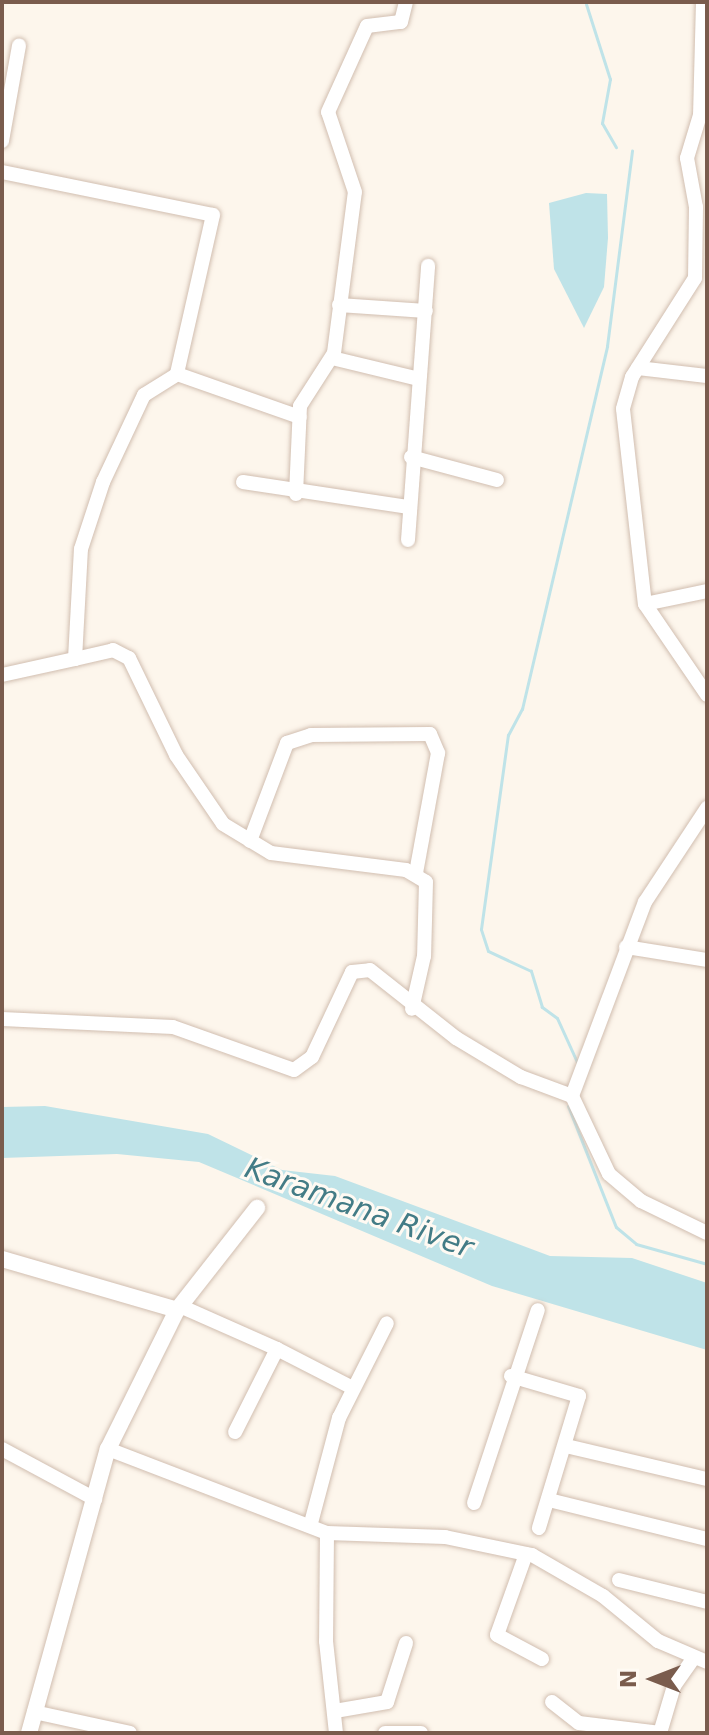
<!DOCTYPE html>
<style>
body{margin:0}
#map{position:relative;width:709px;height:1735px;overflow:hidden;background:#fdf6ec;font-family:"DejaVu Sans",sans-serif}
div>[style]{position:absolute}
.water>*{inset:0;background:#bfe3e8}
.stream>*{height:3px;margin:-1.5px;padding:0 1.5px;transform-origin:1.5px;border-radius:1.5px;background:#bfe3e8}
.roads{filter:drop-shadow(0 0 2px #d1beb0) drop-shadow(0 0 2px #d1beb0)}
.minor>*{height:14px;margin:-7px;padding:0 7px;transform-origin:7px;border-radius:7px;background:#fff}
.tertiary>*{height:16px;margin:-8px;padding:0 8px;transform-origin:8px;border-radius:8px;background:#fff}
span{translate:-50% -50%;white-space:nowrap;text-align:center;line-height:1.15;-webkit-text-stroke:6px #fffaf3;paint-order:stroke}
.water-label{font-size:30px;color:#437c86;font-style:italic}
.frame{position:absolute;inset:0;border:4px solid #7a5c4d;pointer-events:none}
.north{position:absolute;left:613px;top:1639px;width:80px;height:80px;-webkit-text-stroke:6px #fffaf3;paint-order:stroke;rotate:270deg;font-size:22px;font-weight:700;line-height:32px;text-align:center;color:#7a5c4d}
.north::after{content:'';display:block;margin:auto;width:28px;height:36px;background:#7a5c4d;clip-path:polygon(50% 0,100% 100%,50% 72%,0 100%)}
</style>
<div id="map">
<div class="water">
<div style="clip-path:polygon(586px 193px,607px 194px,608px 238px,604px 287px,584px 328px,554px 269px,549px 203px)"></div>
<div style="clip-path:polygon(45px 1106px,208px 1134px,282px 1170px,335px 1176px,550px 1256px,632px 1258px,707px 1283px,707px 1350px,492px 1286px,199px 1162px,117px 1154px,2px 1158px,2px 1107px)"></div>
</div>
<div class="stream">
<div style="left:586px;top:4px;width:79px;rotate:72.3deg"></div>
<div style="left:610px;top:79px;width:45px;rotate:100.3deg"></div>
<div style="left:602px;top:123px;width:28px;rotate:60deg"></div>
<div style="left:577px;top:1062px;width:48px;rotate:-114.4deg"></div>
<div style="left:557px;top:1018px;width:19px;rotate:-144deg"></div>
<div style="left:542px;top:1007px;width:38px;rotate:-107deg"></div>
<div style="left:531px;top:971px;width:47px;rotate:-155.1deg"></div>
<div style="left:488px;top:951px;width:23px;rotate:-108deg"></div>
<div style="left:481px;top:929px;width:196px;rotate:-82.1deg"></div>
<div style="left:508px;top:735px;width:30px;rotate:-62deg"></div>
<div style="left:522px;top:709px;width:373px;rotate:-76.8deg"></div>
<div style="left:607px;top:346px;width:197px;rotate:-82.7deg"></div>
<div style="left:568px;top:1106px;width:130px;rotate:68.4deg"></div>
<div style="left:616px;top:1227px;width:26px;rotate:40deg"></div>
<div style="left:636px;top:1244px;width:74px;rotate:15.7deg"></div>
</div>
<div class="roads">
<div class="minor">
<div style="left:703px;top:2px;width:113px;rotate:91.5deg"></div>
<div style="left:700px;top:115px;width:45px;rotate:106.8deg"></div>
<div style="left:687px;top:158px;width:50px;rotate:79.6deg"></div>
<div style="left:696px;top:207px;width:71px;rotate:90.8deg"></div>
<div style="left:695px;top:278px;width:117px;rotate:122.5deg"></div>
<div style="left:632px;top:377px;width:33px;rotate:106deg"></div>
<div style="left:623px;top:409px;width:196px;rotate:83.6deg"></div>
<div style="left:645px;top:604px;width:110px;rotate:55.7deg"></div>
<div style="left:2px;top:141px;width:97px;rotate:-79.9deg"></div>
<div style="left:2px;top:172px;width:215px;rotate:11.5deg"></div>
<div style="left:213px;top:215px;width:163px;rotate:102.8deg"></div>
<div style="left:177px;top:374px;width:130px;rotate:19.3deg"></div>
<div style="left:339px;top:305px;width:87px;rotate:3.9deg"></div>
<div style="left:332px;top:358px;width:89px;rotate:13.6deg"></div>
<div style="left:638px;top:368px;width:69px;rotate:6.6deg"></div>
<div style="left:411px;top:457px;width:89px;rotate:15deg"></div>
<div style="left:243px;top:482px;width:168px;rotate:8.6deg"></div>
<div style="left:296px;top:494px;width:88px;rotate:-87.4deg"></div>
<div style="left:300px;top:406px;width:63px;rotate:-57.3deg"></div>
<div style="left:334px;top:353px;width:162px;rotate:-82.6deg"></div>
<div style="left:355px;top:192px;width:84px;rotate:-108.6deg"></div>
<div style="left:328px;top:112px;width:94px;rotate:-65.6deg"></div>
<div style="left:367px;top:26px;width:34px;rotate:-7deg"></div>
<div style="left:401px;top:22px;width:21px;rotate:-76deg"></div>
<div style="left:408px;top:540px;width:275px;rotate:-85.8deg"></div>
<div style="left:645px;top:604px;width:63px;rotate:-11.8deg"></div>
<div style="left:75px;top:659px;width:39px;rotate:-13deg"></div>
<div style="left:113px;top:650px;width:18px;rotate:27deg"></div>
<div style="left:129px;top:658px;width:108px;rotate:64.1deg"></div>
<div style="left:176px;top:755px;width:83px;rotate:55.7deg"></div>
<div style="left:223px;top:824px;width:56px;rotate:31.1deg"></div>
<div style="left:271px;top:853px;width:136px;rotate:7.2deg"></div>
<div style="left:406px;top:870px;width:23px;rotate:31deg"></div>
<div style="left:426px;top:882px;width:74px;rotate:91.5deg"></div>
<div style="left:424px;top:956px;width:54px;rotate:102.8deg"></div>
<div style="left:2px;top:675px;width:75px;rotate:-12.4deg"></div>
<div style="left:75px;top:659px;width:110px;rotate:-86.9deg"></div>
<div style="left:81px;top:549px;width:71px;rotate:-71.8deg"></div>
<div style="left:103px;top:482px;width:96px;rotate:-64.8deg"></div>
<div style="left:144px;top:395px;width:39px;rotate:-32deg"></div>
<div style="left:250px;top:841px;width:105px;rotate:-69.3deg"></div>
<div style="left:287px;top:743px;width:25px;rotate:-18deg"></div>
<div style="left:311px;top:735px;width:119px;rotate:-0.5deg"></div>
<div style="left:430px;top:734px;width:21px;rotate:67deg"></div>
<div style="left:438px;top:753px;width:122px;rotate:100.4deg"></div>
<div style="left:626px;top:947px;width:82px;rotate:9.1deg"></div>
<div style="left:2px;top:1019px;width:171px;rotate:2.7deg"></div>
<div style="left:173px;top:1027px;width:128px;rotate:19.6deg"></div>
<div style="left:294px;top:1070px;width:22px;rotate:-36deg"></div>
<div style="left:312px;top:1057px;width:94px;rotate:-64.8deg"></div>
<div style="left:352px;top:972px;width:18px;rotate:-6deg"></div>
<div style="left:370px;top:970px;width:110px;rotate:38.3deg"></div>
<div style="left:456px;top:1038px;width:76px;rotate:31deg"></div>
<div style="left:521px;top:1077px;width:54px;rotate:20.4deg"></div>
<div style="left:572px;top:1096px;width:86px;rotate:64.6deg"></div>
<div style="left:609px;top:1174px;width:42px;rotate:40.2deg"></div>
<div style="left:641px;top:1201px;width:73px;rotate:25.9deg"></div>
<div style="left:572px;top:1096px;width:207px;rotate:-69.4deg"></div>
<div style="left:645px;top:902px;width:113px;rotate:-56.6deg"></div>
<div style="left:180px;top:1306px;width:106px;rotate:23.9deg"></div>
<div style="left:277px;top:1349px;width:93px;rotate:116.8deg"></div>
<div style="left:277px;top:1349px;width:85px;rotate:27.2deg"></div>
<div style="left:511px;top:1376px;width:71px;rotate:16.4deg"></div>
<div style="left:579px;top:1396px;width:138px;rotate:106.9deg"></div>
<div style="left:566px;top:1446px;width:145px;rotate:13.2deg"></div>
<div style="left:2px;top:1449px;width:106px;rotate:28.3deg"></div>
<div style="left:108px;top:1449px;width:235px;rotate:21deg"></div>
<div style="left:327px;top:1533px;width:118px;rotate:1.9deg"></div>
<div style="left:445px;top:1537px;width:89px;rotate:11.7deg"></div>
<div style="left:532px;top:1555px;width:82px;rotate:30deg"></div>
<div style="left:603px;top:1596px;width:71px;rotate:39.3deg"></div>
<div style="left:658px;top:1641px;width:53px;rotate:23.2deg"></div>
<div style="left:549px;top:1500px;width:163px;rotate:13.9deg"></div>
<div style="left:474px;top:1503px;width:203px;rotate:-71.7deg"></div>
<div style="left:311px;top:1523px;width:109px;rotate:-75.1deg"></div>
<div style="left:339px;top:1418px;width:106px;rotate:-63.2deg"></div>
<div style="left:327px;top:1533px;width:108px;rotate:90.5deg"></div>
<div style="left:326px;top:1641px;width:93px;rotate:83.8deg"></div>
<div style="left:526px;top:1554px;width:86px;rotate:109.7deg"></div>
<div style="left:497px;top:1635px;width:51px;rotate:28.1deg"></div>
<div style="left:619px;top:1580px;width:91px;rotate:14deg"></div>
<div style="left:552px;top:1702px;width:34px;rotate:38deg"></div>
<div style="left:579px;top:1723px;width:82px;rotate:7deg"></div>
<div style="left:660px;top:1733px;width:49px;rotate:-73.4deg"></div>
<div style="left:674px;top:1686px;width:33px;rotate:-55deg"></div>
<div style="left:335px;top:1711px;width:53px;rotate:-9.8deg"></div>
<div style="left:387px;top:1702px;width:62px;rotate:-72.1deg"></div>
<div style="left:34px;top:1712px;width:98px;rotate:12.3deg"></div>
<div style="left:385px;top:1733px;width:36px"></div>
</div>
<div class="tertiary">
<div style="left:2px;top:1259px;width:182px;rotate:16.2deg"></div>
<div style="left:29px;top:1733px;width:295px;rotate:-74.5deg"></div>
<div style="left:108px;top:1449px;width:155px;rotate:-63.6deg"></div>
<div style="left:177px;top:1310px;width:130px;rotate:-51.9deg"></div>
</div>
</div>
<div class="water-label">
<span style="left:359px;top:1208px;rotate:20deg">Karamana River</span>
</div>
<div class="frame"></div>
<div class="north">N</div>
</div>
